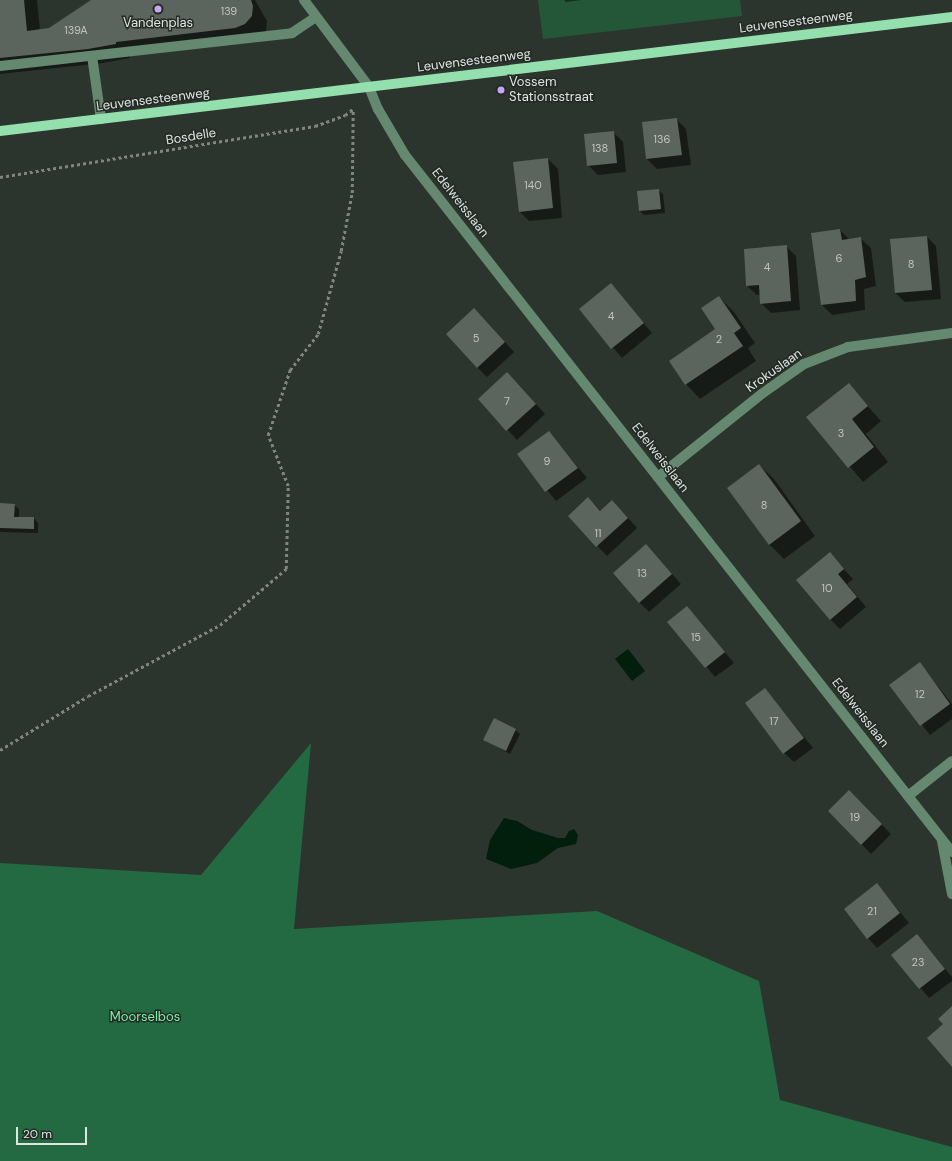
<!DOCTYPE html>
<style>
body{margin:0}
#map{position:relative;width:952px;height:1161px;overflow:hidden;background:#2c342e;font-family:"DM Sans",sans-serif}
div>[style]{position:absolute}
.green>*{inset:0;background:#245738}
.forest>*{inset:0;background:#236941}
.water>*{inset:0;background:#021e0d}
.shadow>*{inset:0;background:#0007}
.building>*{inset:0;background:#5c645e}
.path>*{height:2.5px;margin-top:-1.25px;transform-origin:0;background:repeating-linear-gradient(90deg,#7f8680 0 3px,transparent 0 6px)}
.minor>*{height:10px;margin:-5px;padding:0 5px;transform-origin:5px;border-radius:5px;background:#658870}
.major>*{height:10px;margin:-5px;padding:0 5px;transform-origin:5px;border-radius:5px;background:#94dfae}
.dots>*{width:11px;height:11px;translate:-50% -50%;box-sizing:border-box;border:2px solid #222a25;border-radius:50%}
span{translate:-50% -50%;white-space:nowrap;text-align:center;line-height:1.15;-webkit-text-stroke:3px #222a25;paint-order:stroke}
.number-label{font-size:11px;color:#bfc5c0}
.number-label span{-webkit-text-stroke-width:0}
.street-label{font-size:13px;color:#e0e5e1}
.poi-label{font-size:13px;color:#e0e5e1}
.left{translate:0 -50%;text-align:left}
.park-label{font-size:13px;color:#7ef6ac}
.scale{position:absolute;left:16px;top:1127px;width:71px;height:18px;box-sizing:border-box;border:2px solid #e0e5e1;border-top:0;padding-left:5px;font-size:12px;line-height:14px;white-space:nowrap;color:#e0e5e1;-webkit-text-stroke:3px #222a25;paint-order:stroke}
</style>
<div id="map">
<div class="green">
<div style="clip-path:polygon(538px 0,740px 0,742px 16px,543px 39px)"></div>
</div>
<div class="forest">
<div style="clip-path:polygon(311px 743px,294px 929px,597px 911px,759px 981px,780px 1100px,952px 1147px,952px 1161px,0 1161px,0 863px,201px 875px)"></div>
</div>
<div class="water">
<div style="clip-path:polygon(628px 649px,645px 671px,632px 681px,615px 659px)"></div>
<div style="clip-path:polygon(504px 818px,517px 821px,532px 830px,558px 838px,565px 838px,569px 831px,574px 829px,578px 835px,576px 844px,558px 848px,537px 863px,511px 869px,486px 859px,490px 840px)"></div>
</div>
<div class="shadow">
<div style="clip-path:polygon(0 0,37px 0,40px 30px,50px 29px,93px 0,255px 0,267px 21px,266px 31px,259px 39px,130px 56px,130px 58px,103px 63px,0 74px)"></div>
<div style="clip-path:polygon(564px 0,581px 0,566px 2px)"></div>
<div style="clip-path:polygon(676px 119px,686px 129px,691px 165px,657px 169px,647px 159px,643px 123px)"></div>
<div style="clip-path:polygon(613px 132px,623px 142px,626px 172px,598px 175px,588px 165px)"></div>
<div style="clip-path:polygon(548px 159px,558px 169px,562px 218px,529px 221px,519px 211px)"></div>
<div style="clip-path:polygon(658px 190px,663px 194px,665px 213px,644px 215px,640px 211px)"></div>
<div style="clip-path:polygon(840px 230px,849px 239px,861px 239px,871px 248px,876px 286px,864px 289px,865px 310px,832px 315px,822px 305px,812px 234px)"></div>
<div style="clip-path:polygon(927px 237px,936px 246px,941px 299px,905px 302px,895px 293px)"></div>
<div style="clip-path:polygon(786px 246px,796px 256px,800px 310px,771px 313px,761px 303px,761px 295px,757px 295px,747px 286px)"></div>
<div style="clip-path:polygon(611px 284px,652px 333px,622px 358px,580px 309px)"></div>
<div style="clip-path:polygon(719px 297px,734px 312px,755px 343px,748px 348px,756px 361px,700px 399px,686px 384px,717px 329px)"></div>
<div style="clip-path:polygon(484px 319px,514px 352px,487px 377px,477px 367px)"></div>
<div style="clip-path:polygon(517px 383px,545px 414px,517px 440px,479px 399px)"></div>
<div style="clip-path:polygon(848px 384px,881px 421px,866px 434px,888px 462px,863px 482px,808px 417px)"></div>
<div style="clip-path:polygon(549px 432px,587px 478px,556px 501px,519px 455px)"></div>
<div style="clip-path:polygon(759px 465px,774px 479px,815px 536px,784px 559px,770px 545px,728px 488px)"></div>
<div style="clip-path:polygon(588px 498px,601px 511px,622px 511px,637px 528px,607px 556px,569px 516px)"></div>
<div style="clip-path:polygon(0 504px,14px 505px,19px 509px,19px 518px,34px 518px,38px 523px,38px 533px,0 532px)"></div>
<div style="clip-path:polygon(646px 545px,681px 584px,649px 612px,639px 602px)"></div>
<div style="clip-path:polygon(829px 553px,853px 579px,847px 584px,866px 607px,840px 629px,830px 619px)"></div>
<div style="clip-path:polygon(687px 607px,734px 663px,715px 677px,669px 622px)"></div>
<div style="clip-path:polygon(920px 664px,952px 704px,952px 719px,930px 735px,891px 685px)"></div>
<div style="clip-path:polygon(765px 689px,813px 748px,794px 762px,784px 753px)"></div>
<div style="clip-path:polygon(515px 730px,520px 734px,510px 754px,485px 740px)"></div>
<div style="clip-path:polygon(849px 791px,891px 834px,871px 854px,829px 811px)"></div>
<div style="clip-path:polygon(877px 884px,909px 923px,877px 948px,868px 938px)"></div>
<div style="clip-path:polygon(917px 935px,952px 977px,952px 981px,929px 998px,893px 955px)"></div>
</div>
<div class="building">
<div style="clip-path:polygon(0 0,24px 0,27px 31px,49px 28px,91px 0,251px 0,253px 6px,252px 16px,245px 24px,235px 28px,116px 42px,116px 44px,88px 49px,0 58px)"></div>
<div style="clip-path:polygon(677px 118px,682px 155px,646px 159px,642px 122px)"></div>
<div style="clip-path:polygon(614px 131px,617px 163px,587px 166px,584px 134px)"></div>
<div style="clip-path:polygon(548px 158px,553px 208px,519px 212px,513px 162px)"></div>
<div style="clip-path:polygon(659px 189px,661px 209px,639px 211px,637px 191px)"></div>
<div style="clip-path:polygon(840px 229px,842px 240px,861px 237px,866px 277px,855px 280px,856px 301px,821px 305px,811px 233px)"></div>
<div style="clip-path:polygon(927px 236px,932px 290px,895px 293px,890px 239px)"></div>
<div style="clip-path:polygon(787px 245px,791px 301px,760px 304px,759px 285px,746px 286px,744px 249px)"></div>
<div style="clip-path:polygon(611px 283px,644px 323px,611px 349px,579px 309px)"></div>
<div style="clip-path:polygon(719px 296px,741px 328px,734px 333px,743px 346px,685px 385px,669px 361px,715px 329px,701px 308px)"></div>
<div style="clip-path:polygon(474px 308px,505px 342px,477px 368px,446px 334px)"></div>
<div style="clip-path:polygon(507px 372px,536px 404px,506px 431px,478px 399px)"></div>
<div style="clip-path:polygon(849px 383px,868px 406px,852px 419px,874px 447px,848px 468px,806px 417px)"></div>
<div style="clip-path:polygon(549px 431px,578px 468px,545px 492px,517px 454px)"></div>
<div style="clip-path:polygon(759px 464px,801px 521px,769px 545px,727px 488px)"></div>
<div style="clip-path:polygon(588px 497px,600px 511px,612px 500px,628px 518px,596px 547px,568px 516px)"></div>
<div style="clip-path:polygon(0 503px,15px 504px,14px 517px,34px 517px,34px 529px,0 528px)"></div>
<div style="clip-path:polygon(646px 544px,672px 574px,639px 603px,613px 573px)"></div>
<div style="clip-path:polygon(830px 552px,844px 569px,838px 574px,857px 597px,830px 620px,796px 580px)"></div>
<div style="clip-path:polygon(687px 606px,725px 652px,705px 668px,667px 622px)"></div>
<div style="clip-path:polygon(920px 662px,950px 704px,920px 726px,889px 685px)"></div>
<div style="clip-path:polygon(765px 688px,804px 738px,783px 754px,745px 703px)"></div>
<div style="clip-path:polygon(494px 718px,516px 729px,506px 751px,483px 740px)"></div>
<div style="clip-path:polygon(849px 790px,882px 824px,861px 845px,828px 811px)"></div>
<div style="clip-path:polygon(877px 883px,900px 913px,867px 939px,844px 909px)"></div>
<div style="clip-path:polygon(917px 934px,945px 969px,919px 989px,891px 955px)"></div>
<div style="clip-path:polygon(952px 1006px,952px 1067px,927px 1038px,943px 1024px,938px 1019px)"></div>
</div>
<div class="path">
<div style="left:0;top:177px;width:319px;rotate:-9.2deg"></div>
<div style="left:315px;top:126px;width:32px;rotate:-20deg"></div>
<div style="left:345px;top:115px;width:10px;rotate:-37deg"></div>
<div style="left:0;top:750px;width:103px;rotate:-31.5deg"></div>
<div style="left:88px;top:696px;width:150px;rotate:-28.3deg"></div>
<div style="left:220px;top:625px;width:87px;rotate:-40.3deg"></div>
<div style="left:286px;top:569px;width:83px;rotate:-88.6deg"></div>
<div style="left:288px;top:486px;width:55px;rotate:-111.4deg"></div>
<div style="left:268px;top:435px;width:69px;rotate:-71.3deg"></div>
<div style="left:290px;top:370px;width:46px;rotate:-52.1deg"></div>
<div style="left:318px;top:334px;width:86px;rotate:-74.5deg"></div>
<div style="left:341px;top:251px;width:59px;rotate:-79.3deg"></div>
<div style="left:352px;top:193px;width:84px;rotate:-89.3deg"></div>
</div>
<div class="minor">
<div style="left:304px;top:0;width:109px;rotate:53.2deg"></div>
<div style="left:369px;top:87px;width:24px;rotate:68deg"></div>
<div style="left:378px;top:109px;width:53px;rotate:59.6deg"></div>
<div style="left:405px;top:155px;width:886px;rotate:51.88deg"></div>
<div style="left:92px;top:56px;width:64px;rotate:81.9deg"></div>
<div style="left:0;top:66px;width:294px;rotate:-6.4deg"></div>
<div style="left:292px;top:33px;width:29px;rotate:-34deg"></div>
<div style="left:658px;top:477px;width:134px;rotate:-38.7deg"></div>
<div style="left:763px;top:393px;width:50px;rotate:-35.3deg"></div>
<div style="left:804px;top:364px;width:47px;rotate:-21.1deg"></div>
<div style="left:848px;top:347px;width:105px;rotate:-7.7deg"></div>
<div style="left:908px;top:796px;width:56px;rotate:-38.5deg"></div>
<div style="left:942px;top:841px;width:54px;rotate:79.3deg"></div>
</div>
<div class="major">
<div style="left:0;top:131px;width:959px;rotate:-6.83deg"></div>
</div>
<div class="dots">
<div style="left:158px;top:9px;background:#c7a6ef"></div>
<div style="left:501px;top:90px;background:#c7a6ef"></div>
</div>
<div class="number-label">
<span style="left:229px;top:11px">139</span>
<span style="left:76px;top:30px">139A</span>
<span style="left:662px;top:139px">136</span>
<span style="left:600px;top:148px">138</span>
<span style="left:533px;top:185px">140</span>
<span style="left:839px;top:258px">6</span>
<span style="left:911px;top:264px">8</span>
<span style="left:767px;top:267px">4</span>
<span style="left:611px;top:316px">4</span>
<span style="left:476px;top:338px">5</span>
<span style="left:719px;top:339px">2</span>
<span style="left:507px;top:401px">7</span>
<span style="left:841px;top:433px">3</span>
<span style="left:547px;top:461px">9</span>
<span style="left:764px;top:505px">8</span>
<span style="left:598px;top:533px">11</span>
<span style="left:642px;top:573px">13</span>
<span style="left:827px;top:588px">10</span>
<span style="left:696px;top:637px">15</span>
<span style="left:920px;top:694px">12</span>
<span style="left:774px;top:721px">17</span>
<span style="left:855px;top:817px">19</span>
<span style="left:872px;top:911px">21</span>
<span style="left:918px;top:962px">23</span>
</div>
<div class="street-label">
<span style="left:796px;top:22px;rotate:-7deg">Leuvensesteenweg</span>
<span style="left:474px;top:61px;rotate:-7deg">Leuvensesteenweg</span>
<span style="left:153px;top:100px;rotate:-7deg">Leuvensesteenweg</span>
<span style="left:191px;top:137px;rotate:-9deg">Bosdelle</span>
<span style="left:460px;top:203px;rotate:52deg">Edelweisslaan</span>
<span style="left:774px;top:371px;rotate:-35deg">Krokuslaan</span>
<span style="left:660px;top:458px;rotate:52deg">Edelweisslaan</span>
<span style="left:860px;top:713px;rotate:52deg">Edelweisslaan</span>
</div>
<div class="poi-label">
<span style="left:158px;top:23px">Vandenplas</span>
<span class="left" style="left:509px;top:90px">Vossem<br>Stationsstraat</span>
</div>
<div class="park-label">
<span style="left:145px;top:1017px">Moorselbos</span>
</div>
<div class="scale">20 m</div>
</div>
